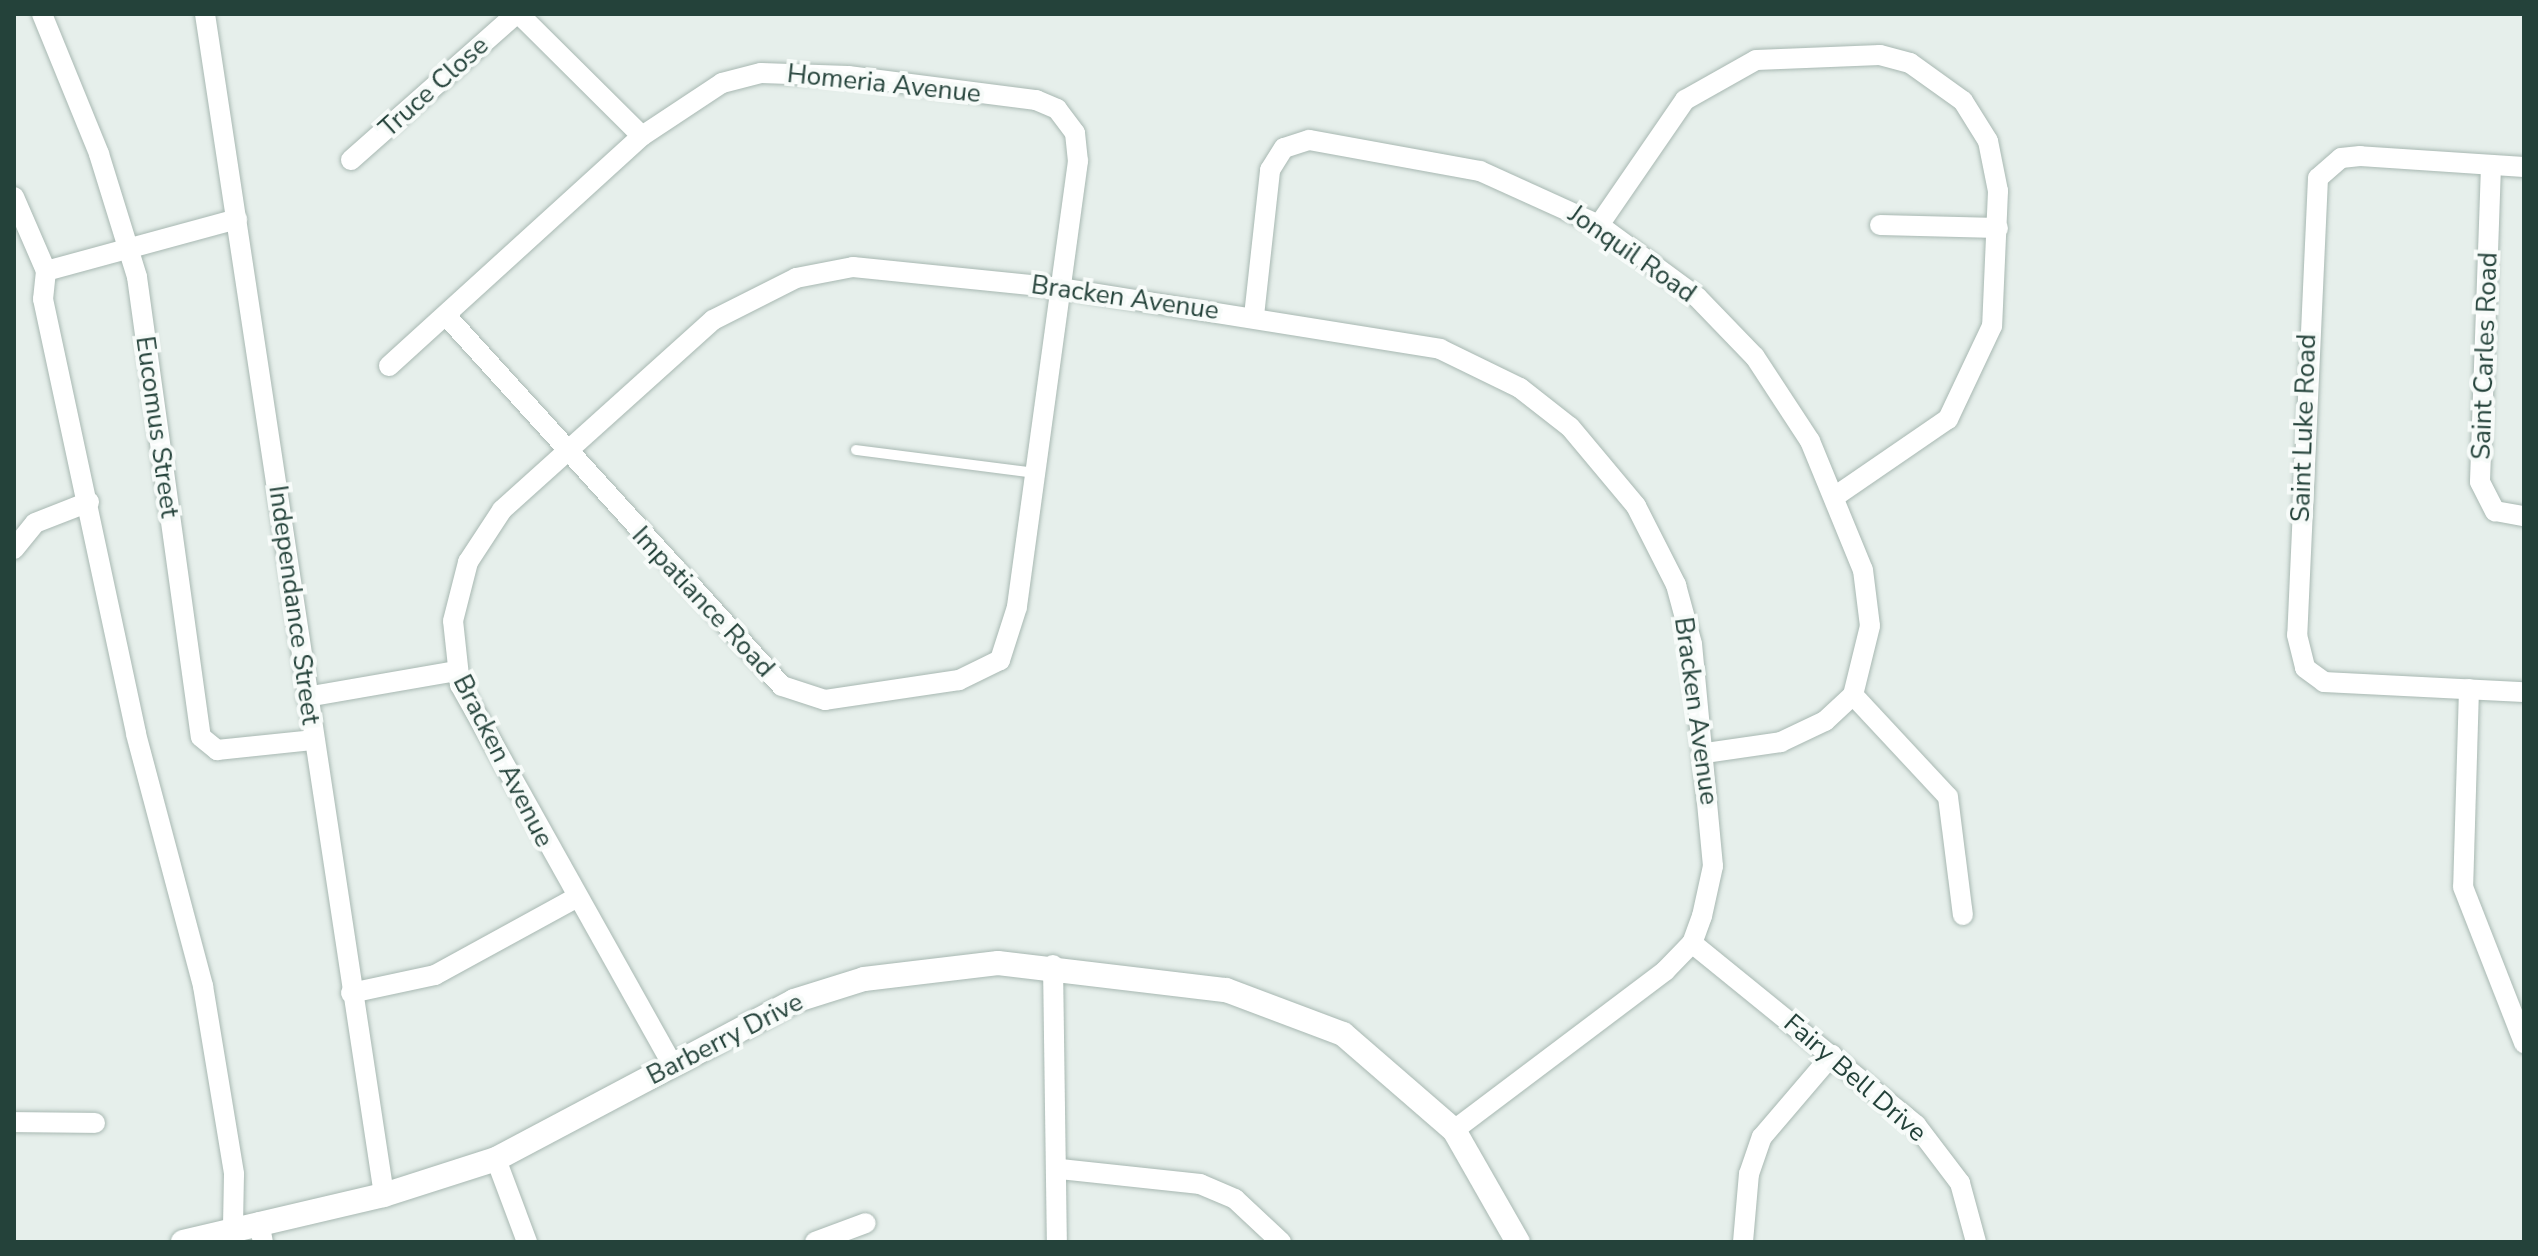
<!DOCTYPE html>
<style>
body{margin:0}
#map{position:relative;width:2538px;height:1256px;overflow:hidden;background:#e6efeb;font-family:"Nunito Sans",sans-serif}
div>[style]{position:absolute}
.roads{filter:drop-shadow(0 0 2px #a8b8b2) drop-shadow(0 0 2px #a8b8b2)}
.service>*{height:10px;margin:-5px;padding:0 5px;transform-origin:5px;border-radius:5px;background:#fff}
.minor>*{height:20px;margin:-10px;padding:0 10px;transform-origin:10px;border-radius:10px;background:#fff}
.tertiary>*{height:24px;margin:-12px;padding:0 12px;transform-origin:12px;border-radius:12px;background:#fff}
span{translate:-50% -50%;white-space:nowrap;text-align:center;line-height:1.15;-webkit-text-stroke:8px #f7fbf9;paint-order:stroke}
.street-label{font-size:26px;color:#24423a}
.frame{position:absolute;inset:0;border:16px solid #24423a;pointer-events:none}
</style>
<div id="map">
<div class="roads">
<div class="service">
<div style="left:856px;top:450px;width:180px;rotate:7.3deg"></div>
</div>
<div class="minor">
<div style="left:42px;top:14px;width:151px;rotate:67.8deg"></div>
<div style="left:99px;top:154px;width:129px;rotate:72.8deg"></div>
<div style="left:137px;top:277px;width:464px;rotate:82.1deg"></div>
<div style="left:201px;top:737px;width:21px;rotate:39deg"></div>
<div style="left:217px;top:750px;width:98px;rotate:-5.9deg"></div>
<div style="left:205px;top:14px;width:1194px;rotate:81.38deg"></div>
<div style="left:519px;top:14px;width:173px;rotate:44.8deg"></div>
<div style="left:351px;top:160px;width:220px;rotate:-41.5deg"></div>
<div style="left:2491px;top:166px;width:316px;rotate:92deg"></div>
<div style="left:2480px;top:482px;width:33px;rotate:63deg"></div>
<div style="left:2495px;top:511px;width:29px;rotate:10deg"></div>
<div style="left:2524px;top:167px;width:164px;rotate:-176.2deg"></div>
<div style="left:2360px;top:156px;width:19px;rotate:174deg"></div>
<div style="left:2341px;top:158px;width:30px;rotate:139deg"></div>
<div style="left:2318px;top:178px;width:457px;rotate:92.6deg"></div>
<div style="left:2297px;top:635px;width:34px;rotate:76deg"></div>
<div style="left:2305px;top:668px;width:24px;rotate:36deg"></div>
<div style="left:2324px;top:682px;width:200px;rotate:2.9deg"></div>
<div style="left:14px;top:197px;width:81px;rotate:66.6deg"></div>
<div style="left:46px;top:271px;width:28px;rotate:96deg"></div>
<div style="left:43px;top:299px;width:445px;rotate:77.9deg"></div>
<div style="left:136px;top:734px;width:261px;rotate:75.1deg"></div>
<div style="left:203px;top:986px;width:191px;rotate:80.6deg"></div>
<div style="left:234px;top:1174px;width:54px;rotate:91.1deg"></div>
<div style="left:1599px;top:225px;width:152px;rotate:-55.5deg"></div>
<div style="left:1685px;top:100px;width:81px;rotate:-29.4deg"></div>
<div style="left:1756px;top:60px;width:124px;rotate:-2.3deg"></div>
<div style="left:1880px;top:55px;width:31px;rotate:15deg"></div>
<div style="left:1910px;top:63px;width:65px;rotate:35.6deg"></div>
<div style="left:1963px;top:101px;width:47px;rotate:58deg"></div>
<div style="left:1988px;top:141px;width:51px;rotate:78.7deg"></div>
<div style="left:1998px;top:191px;width:135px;rotate:92.5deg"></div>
<div style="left:1992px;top:326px;width:103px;rotate:115.3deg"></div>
<div style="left:1948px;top:419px;width:135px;rotate:145.6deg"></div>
<div style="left:1880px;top:225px;width:118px;rotate:1.5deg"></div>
<div style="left:46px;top:271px;width:198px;rotate:-15.2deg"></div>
<div style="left:1254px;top:316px;width:147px;rotate:-83.7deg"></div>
<div style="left:1270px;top:170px;width:26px;rotate:-58deg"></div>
<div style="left:1284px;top:148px;width:26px;rotate:-18deg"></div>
<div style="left:1309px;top:140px;width:174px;rotate:10.3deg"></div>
<div style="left:1480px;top:171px;width:131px;rotate:24.4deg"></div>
<div style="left:1599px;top:225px;width:122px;rotate:36.3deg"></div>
<div style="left:1697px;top:297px;width:83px;rotate:46deg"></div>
<div style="left:1755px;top:357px;width:100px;rotate:56.8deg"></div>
<div style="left:1810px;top:441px;width:139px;rotate:67.7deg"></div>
<div style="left:1863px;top:570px;width:56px;rotate:82.9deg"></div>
<div style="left:1870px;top:626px;width:71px;rotate:103.8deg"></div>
<div style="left:1853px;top:695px;width:38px;rotate:137deg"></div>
<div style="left:1825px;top:721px;width:49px;rotate:154.5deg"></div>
<div style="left:1781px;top:742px;width:76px;rotate:171.7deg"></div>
<div style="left:389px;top:366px;width:342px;rotate:-42.3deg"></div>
<div style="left:642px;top:136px;width:96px;rotate:-33.5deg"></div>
<div style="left:722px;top:83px;width:40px;rotate:-14.4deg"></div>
<div style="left:761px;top:73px;width:87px;rotate:2deg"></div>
<div style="left:848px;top:76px;width:190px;rotate:7.3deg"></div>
<div style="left:1036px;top:100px;width:23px;rotate:23deg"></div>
<div style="left:1057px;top:109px;width:30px;rotate:53deg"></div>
<div style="left:1075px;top:133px;width:28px;rotate:84deg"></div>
<div style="left:1078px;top:161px;width:450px;rotate:97.8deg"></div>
<div style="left:1017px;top:607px;width:56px;rotate:107.8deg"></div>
<div style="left:1000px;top:660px;width:46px;rotate:154deg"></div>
<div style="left:959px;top:680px;width:135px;rotate:171.5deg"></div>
<div style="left:825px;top:700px;width:45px;rotate:-162deg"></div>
<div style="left:782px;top:686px;width:500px;rotate:-132.2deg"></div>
<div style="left:14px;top:549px;width:33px;rotate:-51deg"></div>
<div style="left:35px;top:523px;width:58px;rotate:-21.3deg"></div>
<div style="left:2469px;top:689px;width:198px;rotate:91.7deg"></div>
<div style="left:2463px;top:887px;width:168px;rotate:68.6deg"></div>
<div style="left:1853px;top:695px;width:139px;rotate:47deg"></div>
<div style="left:1948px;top:797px;width:119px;rotate:82.8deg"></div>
<div style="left:307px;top:697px;width:151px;rotate:-9.9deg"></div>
<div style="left:1692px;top:943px;width:289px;rotate:39.1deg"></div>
<div style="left:1916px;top:1125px;width:73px;rotate:52.8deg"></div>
<div style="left:1960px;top:1183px;width:61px;rotate:74.8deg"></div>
<div style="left:1053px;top:965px;width:277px;rotate:89.2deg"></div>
<div style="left:351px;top:993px;width:86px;rotate:-12.1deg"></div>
<div style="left:435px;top:975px;width:158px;rotate:-28.7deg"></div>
<div style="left:672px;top:1064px;width:434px;rotate:-119.2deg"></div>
<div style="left:460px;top:685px;width:64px;rotate:-96.2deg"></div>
<div style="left:453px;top:621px;width:61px;rotate:-75.7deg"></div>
<div style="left:468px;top:562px;width:62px;rotate:-56.8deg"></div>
<div style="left:502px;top:510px;width:284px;rotate:-42deg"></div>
<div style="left:713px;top:320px;width:93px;rotate:-26.8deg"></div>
<div style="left:796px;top:278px;width:58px;rotate:-10.9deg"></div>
<div style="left:853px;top:267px;width:208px;rotate:5.8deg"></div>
<div style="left:1060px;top:288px;width:385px;rotate:9.1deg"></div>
<div style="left:1440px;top:349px;width:89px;rotate:26deg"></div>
<div style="left:1520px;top:388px;width:63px;rotate:38deg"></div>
<div style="left:1570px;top:427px;width:103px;rotate:50.1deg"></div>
<div style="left:1636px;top:506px;width:89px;rotate:63.1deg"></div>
<div style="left:1676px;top:585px;width:61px;rotate:74.8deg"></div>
<div style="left:1692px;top:644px;width:223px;rotate:84.6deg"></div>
<div style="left:1713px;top:866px;width:51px;rotate:102.4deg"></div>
<div style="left:1702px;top:916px;width:29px;rotate:110deg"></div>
<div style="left:1692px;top:943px;width:39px;rotate:134deg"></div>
<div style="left:1665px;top:971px;width:264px;rotate:143deg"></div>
<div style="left:14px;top:1122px;width:81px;rotate:0.7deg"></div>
<div style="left:496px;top:1159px;width:89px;rotate:69.5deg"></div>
<div style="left:1060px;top:1169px;width:141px;rotate:6.1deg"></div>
<div style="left:1200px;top:1184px;width:38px;rotate:23deg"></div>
<div style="left:1235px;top:1199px;width:63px;rotate:43.1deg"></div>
<div style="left:259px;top:1222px;width:20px;rotate:79deg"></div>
<div style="left:815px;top:1242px;width:54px;rotate:-20.4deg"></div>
<div style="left:1743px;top:1242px;width:68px;rotate:-85deg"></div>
<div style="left:1749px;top:1174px;width:39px;rotate:-71deg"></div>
<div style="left:1762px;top:1137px;width:108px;rotate:-49.5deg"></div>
</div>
<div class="tertiary">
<div style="left:183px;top:1242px;width:206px;rotate:-13.2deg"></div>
<div style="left:384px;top:1195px;width:118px;rotate:-17.8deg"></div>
<div style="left:496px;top:1159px;width:337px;rotate:-27.9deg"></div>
<div style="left:794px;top:1001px;width:73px;rotate:-17.4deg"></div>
<div style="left:864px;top:979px;width:135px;rotate:-6.8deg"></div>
<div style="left:998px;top:963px;width:230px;rotate:6.8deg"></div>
<div style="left:1226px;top:990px;width:125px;rotate:20.6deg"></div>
<div style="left:1343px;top:1034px;width:147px;rotate:40.9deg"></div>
<div style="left:1454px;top:1130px;width:129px;rotate:60.3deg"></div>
</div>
</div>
<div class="street-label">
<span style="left:884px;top:84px;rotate:6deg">Homeria Avenue</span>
<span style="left:434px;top:87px;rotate:-42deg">Truce Close</span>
<span style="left:1632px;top:254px;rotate:35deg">Jonquil Road</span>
<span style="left:1125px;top:298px;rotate:8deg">Bracken Avenue</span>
<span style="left:2485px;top:356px;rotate:-88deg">Saint Carles Road</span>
<span style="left:157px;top:427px;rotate:82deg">Eucomus Street</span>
<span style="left:2304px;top:428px;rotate:-88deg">Saint Luke Road</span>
<span style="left:703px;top:602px;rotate:47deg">Impatiance Road</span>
<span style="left:294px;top:605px;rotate:82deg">Independance Street</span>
<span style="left:1696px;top:711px;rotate:82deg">Bracken Avenue</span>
<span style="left:503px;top:761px;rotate:63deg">Bracken Avenue</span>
<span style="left:725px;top:1039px;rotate:-27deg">Barberry Drive</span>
<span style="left:1855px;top:1078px;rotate:41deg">Fairy Bell Drive</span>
</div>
<div class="frame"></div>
</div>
